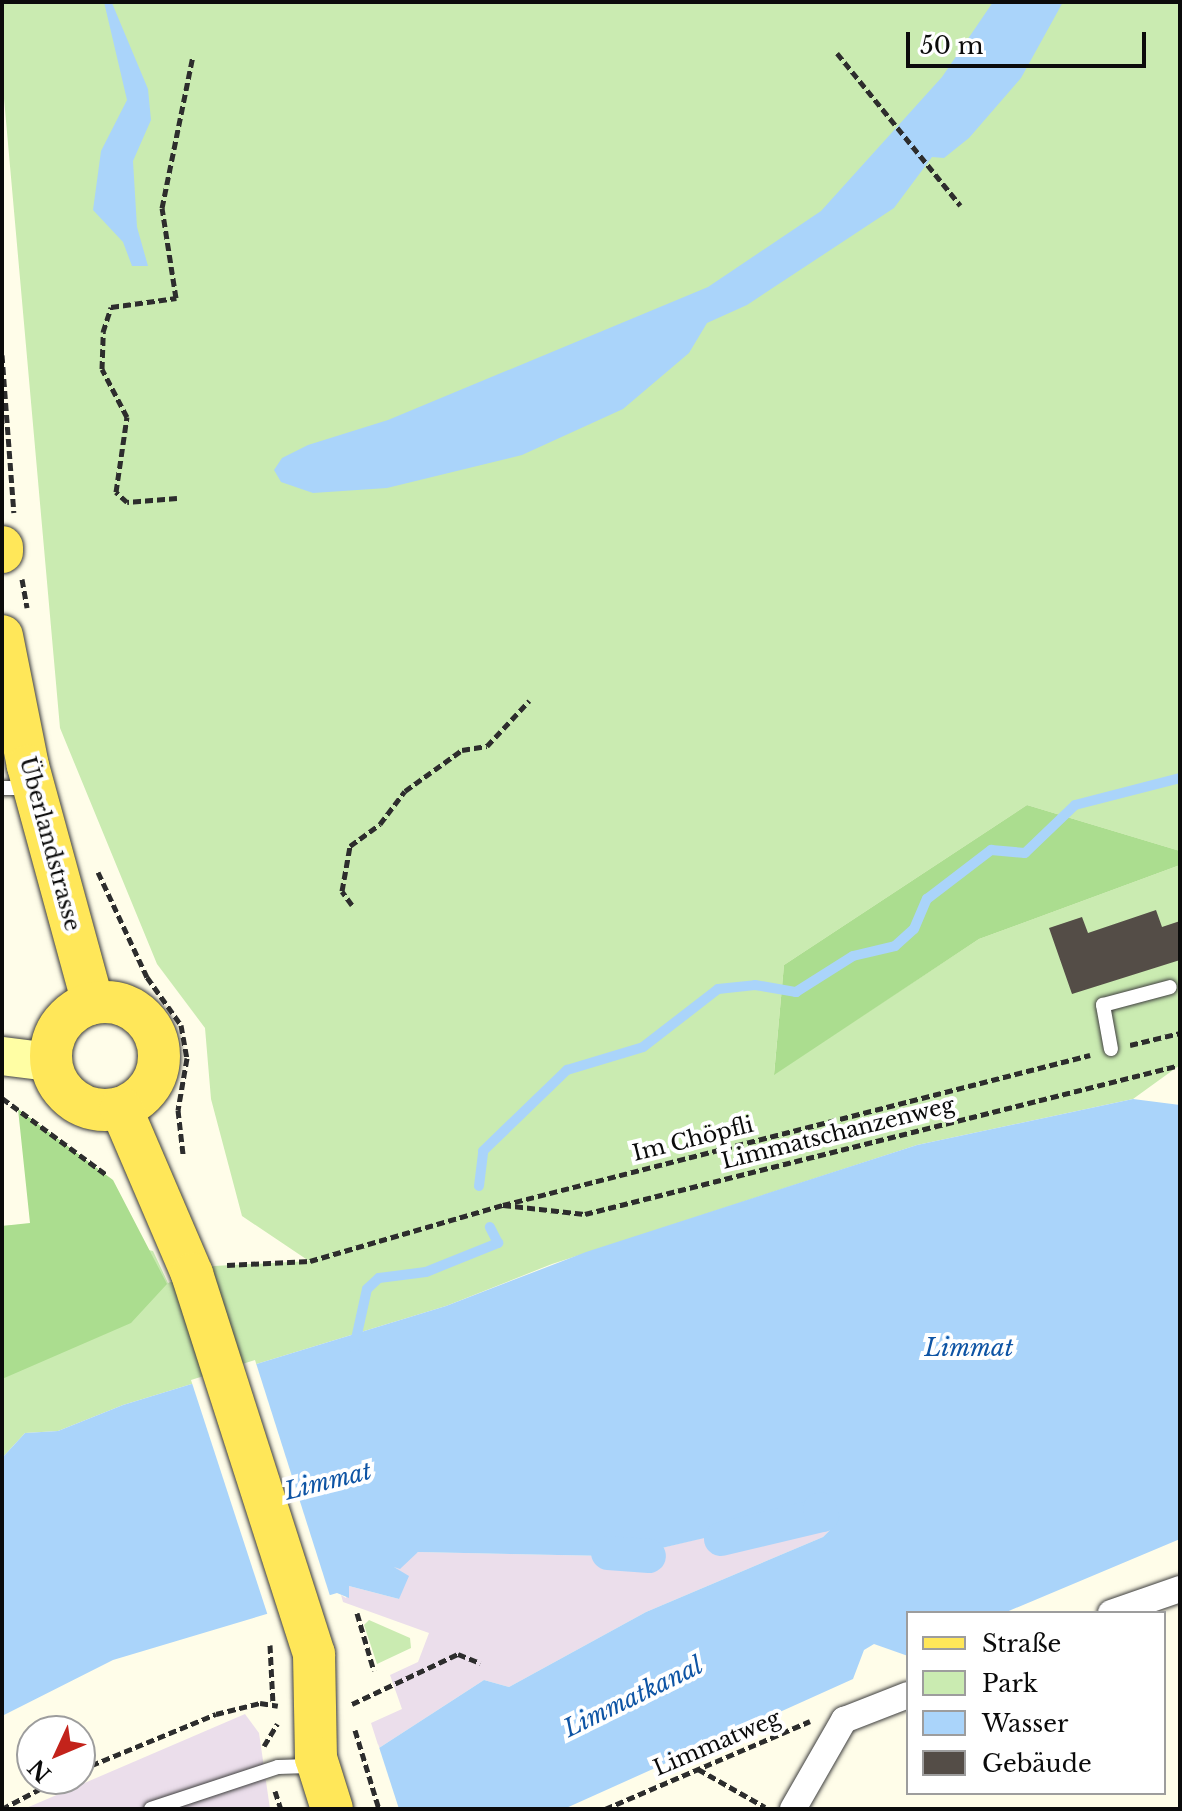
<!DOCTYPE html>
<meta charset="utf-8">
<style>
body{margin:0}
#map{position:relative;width:1182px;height:1811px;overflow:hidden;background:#fffde9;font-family:"Libre Baskerville",serif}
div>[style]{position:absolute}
.industrial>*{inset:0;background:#ebdeeb}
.green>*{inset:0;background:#caebb1}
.forest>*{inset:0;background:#abdd8f}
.water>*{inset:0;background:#aad4fa}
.pier>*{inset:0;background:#fffde9}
.stream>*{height:10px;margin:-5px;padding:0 5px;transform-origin:5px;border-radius:5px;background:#aad4fa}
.canal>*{height:34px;margin:-17px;padding:0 17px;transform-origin:17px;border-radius:17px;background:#aad4fa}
.building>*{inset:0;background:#544d47}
.path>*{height:5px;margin-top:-2.5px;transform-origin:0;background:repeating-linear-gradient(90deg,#2d2d2d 0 8px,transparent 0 12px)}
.roads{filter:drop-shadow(0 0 2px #3e3e3e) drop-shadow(0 0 2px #3e3e3e)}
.service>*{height:14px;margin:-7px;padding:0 7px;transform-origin:7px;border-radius:7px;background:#fff}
.minor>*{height:26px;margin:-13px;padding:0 13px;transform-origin:13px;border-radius:13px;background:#fff}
.secondary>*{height:38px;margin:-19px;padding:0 19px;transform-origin:19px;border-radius:19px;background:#fffea4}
.primary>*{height:42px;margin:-21px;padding:0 21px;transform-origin:21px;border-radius:21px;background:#ffe759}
.primary>.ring{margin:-21px;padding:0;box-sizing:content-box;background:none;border:42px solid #ffe759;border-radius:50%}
span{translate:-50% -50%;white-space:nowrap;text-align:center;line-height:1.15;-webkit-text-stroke:8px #fff;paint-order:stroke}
.street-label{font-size:22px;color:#0b0b0b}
.water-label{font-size:24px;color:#0e54a4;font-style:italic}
.frame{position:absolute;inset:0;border:4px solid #0b0b0b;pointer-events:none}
.legend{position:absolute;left:906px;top:1611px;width:260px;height:184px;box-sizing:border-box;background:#fff;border:2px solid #9d9d9d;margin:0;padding:10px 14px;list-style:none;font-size:24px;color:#0b0b0b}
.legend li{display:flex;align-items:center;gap:16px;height:40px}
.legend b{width:40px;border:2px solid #9d9d9d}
.north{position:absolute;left:16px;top:1715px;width:80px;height:80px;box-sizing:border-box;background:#fff;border:2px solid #9d9d9d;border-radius:50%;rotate:226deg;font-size:22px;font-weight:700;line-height:32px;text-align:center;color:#0b0b0b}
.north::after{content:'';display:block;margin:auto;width:28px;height:36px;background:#c3231b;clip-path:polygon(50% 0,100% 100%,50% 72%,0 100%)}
.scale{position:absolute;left:906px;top:32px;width:240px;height:36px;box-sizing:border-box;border:4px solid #0b0b0b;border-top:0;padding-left:10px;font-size:24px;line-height:28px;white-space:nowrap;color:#0b0b0b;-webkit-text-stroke:6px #fff;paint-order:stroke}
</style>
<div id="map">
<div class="industrial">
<div style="clip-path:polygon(828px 1507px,836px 1524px,823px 1537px,646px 1612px,509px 1687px,484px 1680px,379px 1748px,371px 1723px,402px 1709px,390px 1675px,418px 1662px,429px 1633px,343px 1602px,341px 1595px,346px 1598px,349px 1586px,399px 1599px,401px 1572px,394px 1567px,418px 1552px,608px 1556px,608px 1550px,649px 1551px)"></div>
<div style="clip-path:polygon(245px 1714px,259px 1733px,270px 1809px,24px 1809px)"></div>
</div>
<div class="green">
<div style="clip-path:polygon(2px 2px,1180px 2px,1180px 851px,1027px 805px,784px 965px,774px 1074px,979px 939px,1180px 865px,1180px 1065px,1133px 1099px,917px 1145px,552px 1264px,446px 1306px,123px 1405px,58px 1431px,25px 1433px,2px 1458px,2px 1226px,30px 1224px,153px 1251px,168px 1283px,214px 1266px,309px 1261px,242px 1216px,211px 1099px,205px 1028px,157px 964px,60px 728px,2px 76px)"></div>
<div style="clip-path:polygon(369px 1620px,410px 1638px,411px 1648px,377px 1664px,364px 1625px)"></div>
</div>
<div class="forest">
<div style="clip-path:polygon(1027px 805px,1180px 851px,1180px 865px,979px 939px,774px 1075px,784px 965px)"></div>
<div style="clip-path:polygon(18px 1109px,113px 1180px,167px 1284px,131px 1323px,2px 1379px,2px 1226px,30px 1223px)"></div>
</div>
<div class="water">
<div style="clip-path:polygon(104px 2px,112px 3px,148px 89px,151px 120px,133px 161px,137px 227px,148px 266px,132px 266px,123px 242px,93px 210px,101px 151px,127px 100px)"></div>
<div style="clip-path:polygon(993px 2px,1063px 2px,1021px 78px,969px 138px,944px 158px,932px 157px,894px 208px,747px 305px,707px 323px,689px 353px,623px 409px,522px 455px,387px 488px,313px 493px,281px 482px,274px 470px,282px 458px,308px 445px,388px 420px,708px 287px,821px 211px,942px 77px)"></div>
<div style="clip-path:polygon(1133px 1099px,1180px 1105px,1180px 1539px,1004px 1613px,908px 1613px,908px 1656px,874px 1644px,864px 1650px,853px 1679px,564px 1809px,307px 1809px,379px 1748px,484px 1680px,509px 1687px,646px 1612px,823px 1537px,836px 1524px,833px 1508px,649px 1551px,609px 1550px,608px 1556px,418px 1552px,400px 1569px,394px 1567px,409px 1576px,399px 1599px,349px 1586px,349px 1598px,337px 1593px,113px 1660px,2px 1716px,2px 1458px,25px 1433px,58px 1431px,123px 1405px,446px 1306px,586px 1252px,917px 1145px)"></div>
</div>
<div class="pier">
<div style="clip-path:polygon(255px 1360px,331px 1599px,268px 1616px,191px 1380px)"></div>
<div style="clip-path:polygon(378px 1744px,399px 1809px,303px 1809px,304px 1806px)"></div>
</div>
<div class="stream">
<div style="left:479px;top:1186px;width:35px;rotate:-83deg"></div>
<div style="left:483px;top:1151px;width:117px;rotate:-44deg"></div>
<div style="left:567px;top:1070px;width:79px;rotate:-16.8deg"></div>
<div style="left:643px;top:1047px;width:95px;rotate:-37.7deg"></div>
<div style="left:718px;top:989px;width:37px;rotate:-6deg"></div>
<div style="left:755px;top:985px;width:42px;rotate:9.7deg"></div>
<div style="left:796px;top:992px;width:67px;rotate:-32.3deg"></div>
<div style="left:853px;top:956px;width:43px;rotate:-13.4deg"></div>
<div style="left:895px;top:946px;width:25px;rotate:-42deg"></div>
<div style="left:914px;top:929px;width:33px;rotate:-67deg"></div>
<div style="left:927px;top:899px;width:81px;rotate:-37.4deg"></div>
<div style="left:991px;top:850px;width:34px;rotate:5deg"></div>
<div style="left:1025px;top:853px;width:69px;rotate:-43.8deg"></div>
<div style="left:1075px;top:805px;width:108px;rotate:-14.4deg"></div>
<div style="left:354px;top:1348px;width:60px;rotate:-77.6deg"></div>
<div style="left:367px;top:1289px;width:16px;rotate:-43deg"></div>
<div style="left:379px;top:1278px;width:47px;rotate:-7.3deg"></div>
<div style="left:426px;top:1272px;width:78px;rotate:-21.9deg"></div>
<div style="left:498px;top:1243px;width:18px;rotate:-117deg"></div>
</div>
<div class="canal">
<div style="left:721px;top:1539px;width:104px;rotate:-13.4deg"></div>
<div style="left:822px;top:1515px;width:6px;rotate:-108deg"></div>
<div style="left:608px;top:1553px;width:41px;rotate:4.2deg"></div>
</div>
<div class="building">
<div style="clip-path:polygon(1156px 910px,1162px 927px,1180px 921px,1180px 960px,1072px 994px,1049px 928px,1082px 917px,1088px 933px)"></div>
</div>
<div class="path">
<div style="left:837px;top:53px;width:196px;rotate:51deg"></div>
<div style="left:2px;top:355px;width:158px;rotate:85.7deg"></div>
<div style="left:177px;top:498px;width:50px;rotate:175.4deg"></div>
<div style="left:127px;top:502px;width:15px;rotate:-138deg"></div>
<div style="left:116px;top:492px;width:76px;rotate:-81.7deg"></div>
<div style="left:127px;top:417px;width:54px;rotate:-117.5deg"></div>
<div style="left:102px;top:369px;width:37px;rotate:-88deg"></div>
<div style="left:103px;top:332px;width:26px;rotate:-72deg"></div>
<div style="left:111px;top:307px;width:66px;rotate:-7.9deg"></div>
<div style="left:176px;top:298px;width:91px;rotate:-98.8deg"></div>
<div style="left:162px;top:208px;width:155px;rotate:-78.5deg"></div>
<div style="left:22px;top:579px;width:29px;rotate:80deg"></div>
<div style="left:98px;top:872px;width:116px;rotate:65deg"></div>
<div style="left:147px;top:977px;width:59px;rotate:54.7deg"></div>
<div style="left:181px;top:1025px;width:34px;rotate:80deg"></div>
<div style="left:187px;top:1058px;width:53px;rotate:99.8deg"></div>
<div style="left:178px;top:1110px;width:44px;rotate:83.5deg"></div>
<div style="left:352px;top:905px;width:17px;rotate:-126deg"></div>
<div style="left:342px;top:891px;width:46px;rotate:-79.9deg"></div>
<div style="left:350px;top:846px;width:37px;rotate:-36deg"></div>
<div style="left:380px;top:824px;width:41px;rotate:-52.9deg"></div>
<div style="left:405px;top:791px;width:70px;rotate:-35.7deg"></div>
<div style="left:462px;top:750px;width:25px;rotate:-9deg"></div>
<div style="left:487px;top:746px;width:62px;rotate:-47deg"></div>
<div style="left:1130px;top:1045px;width:51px;rotate:-13.5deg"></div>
<div style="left:2px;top:1098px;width:130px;rotate:36.3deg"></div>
<div style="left:503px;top:1205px;width:82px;rotate:6.3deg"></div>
<div style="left:585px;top:1214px;width:613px;rotate:-14.06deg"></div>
<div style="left:227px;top:1265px;width:83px;rotate:-2.8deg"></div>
<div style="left:310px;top:1261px;width:201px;rotate:-16.2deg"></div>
<div style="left:503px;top:1205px;width:606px;rotate:-14.33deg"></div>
<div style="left:357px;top:1613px;width:60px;rotate:73.7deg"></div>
<div style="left:270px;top:1645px;width:59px;rotate:87.1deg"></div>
<div style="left:352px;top:1704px;width:117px;rotate:-25.3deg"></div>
<div style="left:458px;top:1654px;width:24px;rotate:22deg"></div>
<div style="left:355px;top:1730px;width:83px;rotate:73.1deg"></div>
<div style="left:264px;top:1746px;width:26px;rotate:-59deg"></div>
<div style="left:698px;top:1769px;width:77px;rotate:29.6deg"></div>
<div style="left:80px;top:1770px;width:147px;rotate:-22.4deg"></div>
<div style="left:216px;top:1714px;width:45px;rotate:-14deg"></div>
<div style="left:260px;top:1703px;width:18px;rotate:9deg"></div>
<div style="left:275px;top:1791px;width:19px;rotate:72deg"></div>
<div style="left:2px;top:1809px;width:64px;rotate:-27.8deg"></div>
<div style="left:605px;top:1809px;width:223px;rotate:-23.2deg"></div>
</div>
<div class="roads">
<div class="service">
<div style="left:2px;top:788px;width:28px"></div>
<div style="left:1111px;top:1049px;width:45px;rotate:-100.3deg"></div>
<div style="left:1103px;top:1005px;width:69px;rotate:-15deg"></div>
<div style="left:151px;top:1809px;width:134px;rotate:-18.3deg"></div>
<div style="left:278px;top:1767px;width:38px;rotate:-2deg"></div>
</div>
<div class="minor">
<div style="left:1111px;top:1613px;width:73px;rotate:-19.2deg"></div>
<div style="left:793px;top:1809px;width:103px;rotate:-60.2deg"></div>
<div style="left:844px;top:1720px;width:69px;rotate:-21.3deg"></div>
</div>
<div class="secondary">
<div style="left:2px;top:1056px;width:48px;rotate:7.1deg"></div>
</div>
<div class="primary">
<div style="left:2px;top:547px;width:5px;rotate:90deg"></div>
<div style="left:2px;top:636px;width:133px;rotate:78.7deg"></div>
<div style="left:28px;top:766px;width:246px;rotate:74.7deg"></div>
<div class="ring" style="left:51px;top:1002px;width:66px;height:66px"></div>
<div style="left:121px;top:1108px;width:181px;rotate:66.8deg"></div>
<div style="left:192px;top:1274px;width:399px;rotate:72.2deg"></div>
<div style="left:314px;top:1654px;width:104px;rotate:88.9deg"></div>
<div style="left:316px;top:1758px;width:53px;rotate:72.6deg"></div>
</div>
</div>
<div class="street-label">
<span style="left:50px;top:844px;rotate:75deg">Überlandstrasse</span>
<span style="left:838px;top:1133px;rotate:-14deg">Limmatschanzenweg</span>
<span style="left:693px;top:1139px;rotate:-14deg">Im Chöpfli</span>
<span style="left:717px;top:1743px;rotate:-23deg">Limmatweg</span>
</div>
<div class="water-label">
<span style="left:969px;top:1348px">Limmat</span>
<span style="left:328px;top:1481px;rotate:-14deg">Limmat</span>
<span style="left:633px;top:1697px;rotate:-26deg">Limmatkanal</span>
</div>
<div class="frame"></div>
<ul class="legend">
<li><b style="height:10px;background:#ffe759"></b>Straße</li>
<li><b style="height:22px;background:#caebb1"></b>Park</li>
<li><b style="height:22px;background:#aad4fa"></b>Wasser</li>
<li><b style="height:22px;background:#544d47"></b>Gebäude</li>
</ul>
<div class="north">N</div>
<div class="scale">50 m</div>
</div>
